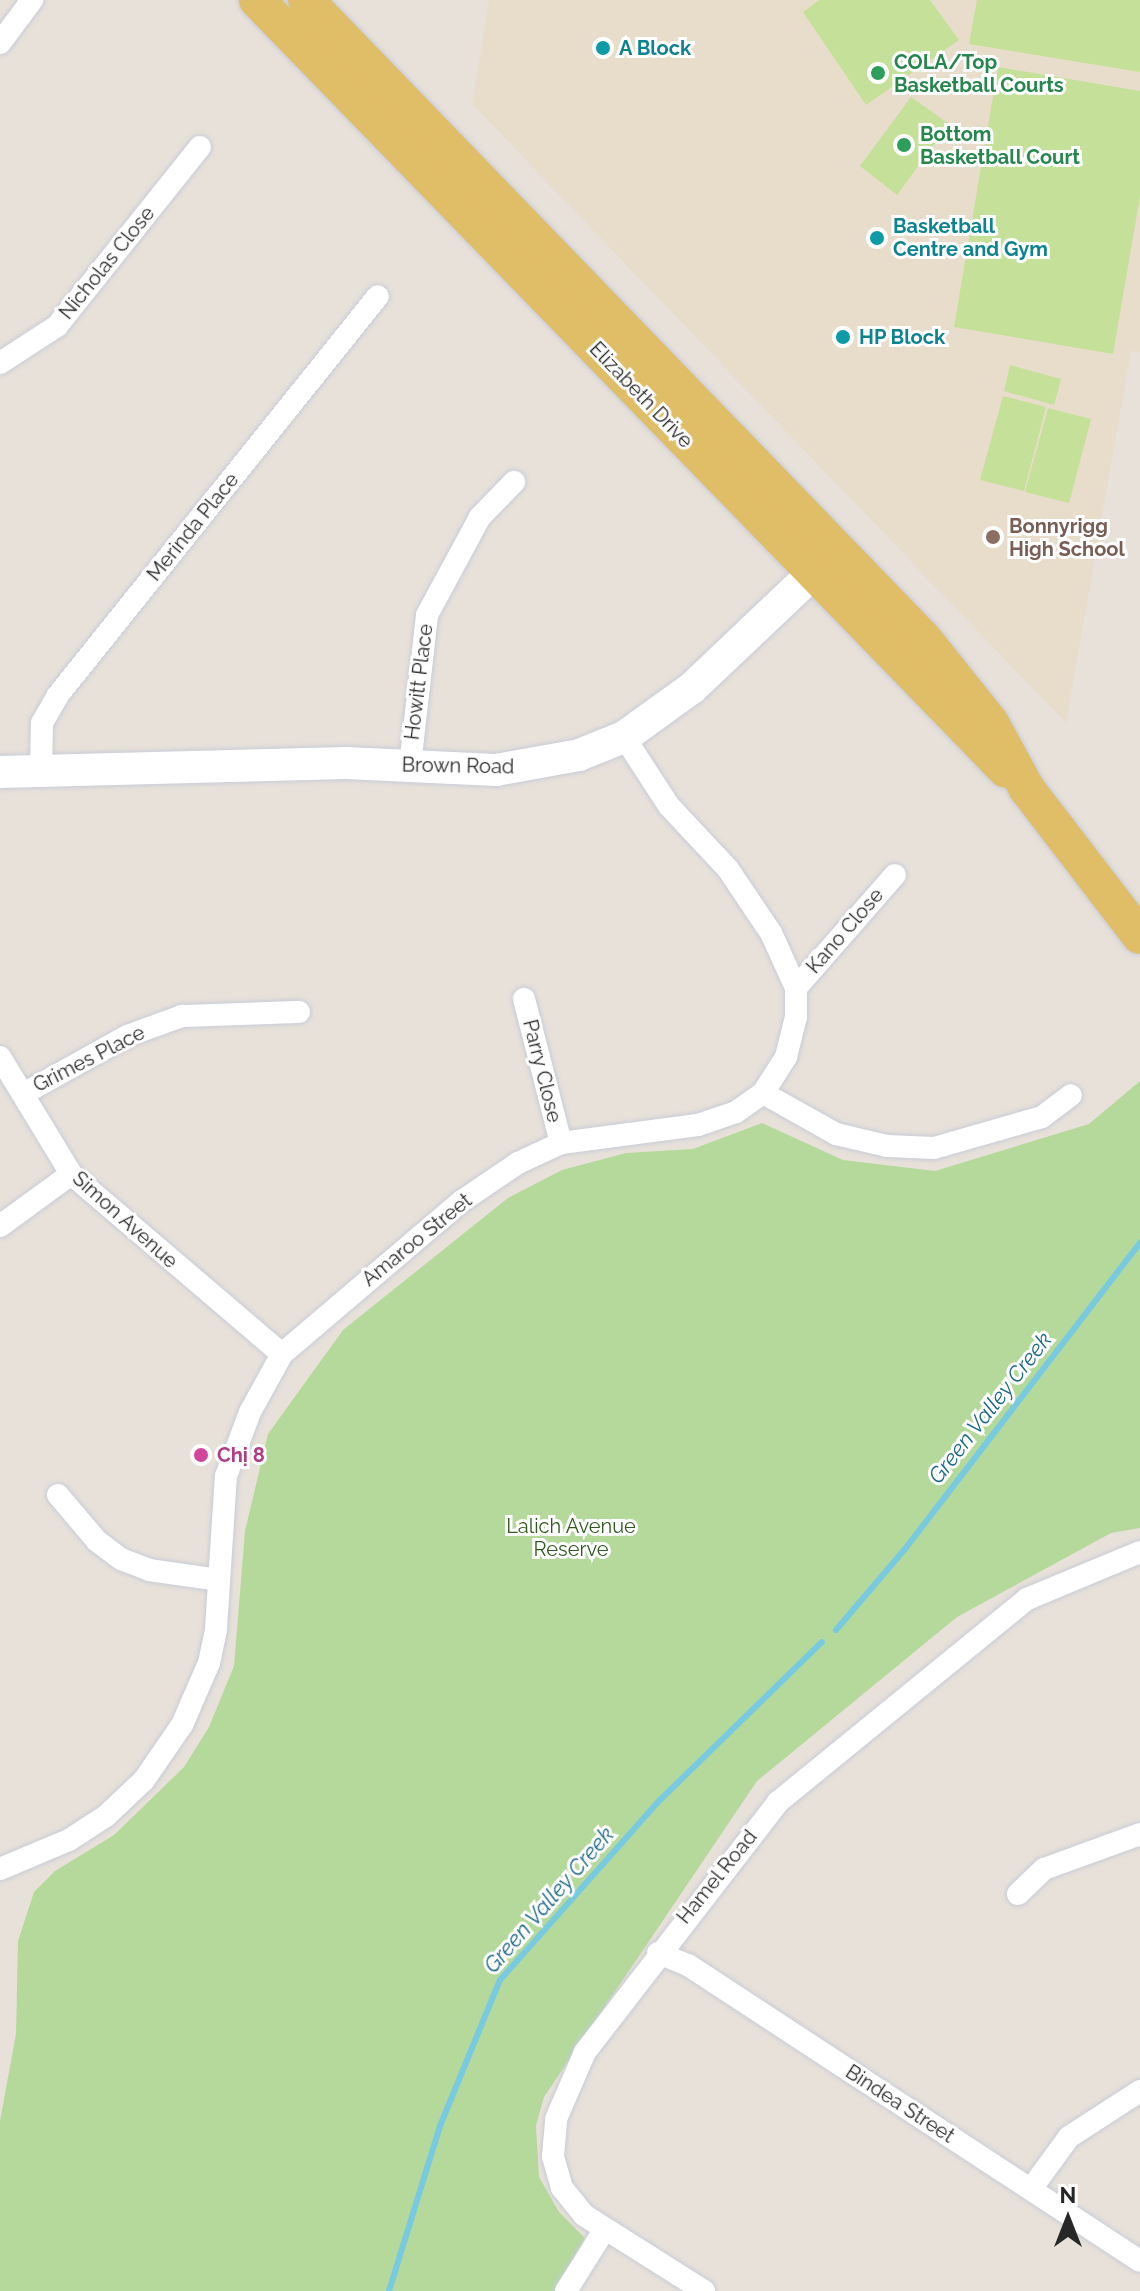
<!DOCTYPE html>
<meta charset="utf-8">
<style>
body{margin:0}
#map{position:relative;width:1140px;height:2291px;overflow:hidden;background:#e8e1da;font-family:Raleway,sans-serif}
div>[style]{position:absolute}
.education>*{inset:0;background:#e8ddca}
.green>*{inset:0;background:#b4d99b}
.pitch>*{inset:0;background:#c5e098}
.stream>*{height:6px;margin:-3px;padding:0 3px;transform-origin:3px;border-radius:3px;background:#77cae0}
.roads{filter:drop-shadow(0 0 2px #c8ccd7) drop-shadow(0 0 2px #c8ccd7)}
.street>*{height:22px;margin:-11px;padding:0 11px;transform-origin:11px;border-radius:11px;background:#fff}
.secondary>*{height:32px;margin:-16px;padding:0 16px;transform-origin:16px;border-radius:16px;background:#fff}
.primary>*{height:36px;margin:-18px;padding:0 18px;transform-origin:18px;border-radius:18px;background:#e0bd67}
.dots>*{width:22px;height:22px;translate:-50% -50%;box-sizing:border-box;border:4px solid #fff;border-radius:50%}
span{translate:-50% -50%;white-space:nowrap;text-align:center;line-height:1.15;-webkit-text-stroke:6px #fff;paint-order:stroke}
.culture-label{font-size:20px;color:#0d838f;font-weight:700}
.left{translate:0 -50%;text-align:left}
.leisure-label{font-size:20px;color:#27864d;font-weight:700}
.street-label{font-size:20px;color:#272727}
.education-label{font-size:20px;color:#785e54;font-weight:700}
.hotel-label{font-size:20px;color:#b23c85;font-weight:700}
.park-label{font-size:20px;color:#305a20}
.water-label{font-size:22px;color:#1b6887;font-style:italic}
.north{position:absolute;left:1028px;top:2179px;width:80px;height:80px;-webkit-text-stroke:6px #fff;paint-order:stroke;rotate:0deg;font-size:22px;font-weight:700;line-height:32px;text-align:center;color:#272727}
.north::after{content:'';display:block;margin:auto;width:28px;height:36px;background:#272727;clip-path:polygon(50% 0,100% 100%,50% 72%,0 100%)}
</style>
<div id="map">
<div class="education">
<div style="clip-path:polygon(489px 0,1140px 0,1140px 352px,1131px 351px,1066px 723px,472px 104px)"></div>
</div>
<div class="green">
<div style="clip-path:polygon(1140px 1081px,1140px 1528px,1111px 1533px,957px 1617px,757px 1781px,544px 2097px,536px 2126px,539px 2177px,559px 2212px,584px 2237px,584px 2247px,555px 2291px,0 2291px,0 2121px,16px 2034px,18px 1941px,34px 1892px,55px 1871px,114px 1835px,184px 1767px,209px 1727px,234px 1666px,245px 1531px,268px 1434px,343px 1330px,508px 1198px,562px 1170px,626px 1153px,693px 1149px,762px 1123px,843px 1160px,935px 1171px,1089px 1124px)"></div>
</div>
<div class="pitch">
<div style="clip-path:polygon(819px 0,930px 0,959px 40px,866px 105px,803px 12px)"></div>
<div style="clip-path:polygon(977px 0,1140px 0,1140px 72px,969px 44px)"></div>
<div style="clip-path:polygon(998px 67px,1140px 91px,1140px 196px,1113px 354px,954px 327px)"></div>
<div style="clip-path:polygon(911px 97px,949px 124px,897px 195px,860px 166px)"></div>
<div style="clip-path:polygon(1010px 365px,1061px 379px,1054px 405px,1004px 391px)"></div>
<div style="clip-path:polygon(1003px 396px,1046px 407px,1024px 491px,980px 480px)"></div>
<div style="clip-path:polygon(1048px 408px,1091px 419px,1069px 503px,1025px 492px)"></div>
</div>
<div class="stream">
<div style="left:836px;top:1630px;width:106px;rotate:-49.6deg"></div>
<div style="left:905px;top:1549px;width:386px;rotate:-52.5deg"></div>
<div style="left:389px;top:2291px;width:173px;rotate:-72.8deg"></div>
<div style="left:440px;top:2126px;width:158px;rotate:-67.7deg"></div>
<div style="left:500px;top:1980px;width:241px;rotate:-48.4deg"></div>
<div style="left:660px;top:1800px;width:226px;rotate:-44.3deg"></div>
</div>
<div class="roads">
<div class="street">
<div style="left:0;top:43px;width:54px;rotate:-53.3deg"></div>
<div style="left:0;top:363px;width:68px;rotate:-33deg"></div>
<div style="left:57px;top:326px;width:229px;rotate:-51.4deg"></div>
<div style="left:410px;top:765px;width:151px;rotate:-83.5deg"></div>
<div style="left:427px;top:615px;width:111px;rotate:-61.6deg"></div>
<div style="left:480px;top:517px;width:49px;rotate:-45.8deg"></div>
<div style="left:41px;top:770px;width:47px;rotate:-88.8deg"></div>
<div style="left:42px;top:723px;width:32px;rotate:-60deg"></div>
<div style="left:58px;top:695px;width:511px;rotate:-51.27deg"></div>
<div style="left:796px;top:988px;width:150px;rotate:-48.8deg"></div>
<div style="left:524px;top:999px;width:149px;rotate:75.6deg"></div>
<div style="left:0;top:1057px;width:137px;rotate:58.7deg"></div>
<div style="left:71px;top:1174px;width:277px;rotate:40.5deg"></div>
<div style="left:763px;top:1093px;width:84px;rotate:29.3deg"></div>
<div style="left:836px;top:1134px;width:52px;rotate:13.2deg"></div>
<div style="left:887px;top:1146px;width:47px;rotate:2.4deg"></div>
<div style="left:934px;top:1148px;width:112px;rotate:-16deg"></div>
<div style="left:1042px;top:1117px;width:36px;rotate:-37deg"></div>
<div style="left:23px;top:1094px;width:119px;rotate:-29.1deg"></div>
<div style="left:127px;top:1036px;width:59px;rotate:-20deg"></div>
<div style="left:182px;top:1016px;width:117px;rotate:-2deg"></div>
<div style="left:0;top:1226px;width:88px;rotate:-36.2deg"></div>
<div style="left:58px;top:1495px;width:60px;rotate:49.7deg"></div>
<div style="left:97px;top:1541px;width:30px;rotate:37deg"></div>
<div style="left:121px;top:1559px;width:30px;rotate:21deg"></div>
<div style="left:149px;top:1570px;width:70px;rotate:8.2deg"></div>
<div style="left:0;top:1869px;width:75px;rotate:-22.8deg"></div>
<div style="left:69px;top:1840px;width:44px;rotate:-33deg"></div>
<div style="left:106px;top:1816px;width:52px;rotate:-43.5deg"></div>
<div style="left:144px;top:1780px;width:67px;rotate:-55.4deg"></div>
<div style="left:182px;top:1725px;width:68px;rotate:-66.5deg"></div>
<div style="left:209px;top:1663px;width:35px;rotate:-78deg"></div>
<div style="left:216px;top:1629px;width:153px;rotate:-86.3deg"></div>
<div style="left:226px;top:1476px;width:68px;rotate:-69.4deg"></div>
<div style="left:250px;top:1412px;width:66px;rotate:-61.1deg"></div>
<div style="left:282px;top:1354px;width:236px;rotate:-40.4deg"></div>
<div style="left:462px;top:1201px;width:68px;rotate:-34.2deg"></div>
<div style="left:518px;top:1163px;width:47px;rotate:-24.9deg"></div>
<div style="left:561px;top:1143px;width:138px;rotate:-7.5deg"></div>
<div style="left:698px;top:1125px;width:40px;rotate:-18.9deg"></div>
<div style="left:736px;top:1112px;width:33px;rotate:-35deg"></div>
<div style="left:763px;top:1093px;width:43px;rotate:-57.4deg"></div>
<div style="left:786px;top:1057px;width:41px;rotate:-76deg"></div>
<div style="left:796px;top:1017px;width:29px;rotate:-90deg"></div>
<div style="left:796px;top:988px;width:60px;rotate:-114.4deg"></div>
<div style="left:771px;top:933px;width:77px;rotate:-123.9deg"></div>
<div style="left:728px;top:869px;width:86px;rotate:-133.1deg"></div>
<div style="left:669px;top:806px;width:82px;rotate:-123.1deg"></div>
<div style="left:1018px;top:1894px;width:36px;rotate:-44deg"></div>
<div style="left:1044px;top:1869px;width:102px;rotate:-20deg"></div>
<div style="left:658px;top:1953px;width:32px;rotate:22deg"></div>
<div style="left:688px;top:1965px;width:540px;rotate:33.22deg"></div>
<div style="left:1031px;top:2189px;width:64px;rotate:-53.8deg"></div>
<div style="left:1069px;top:2137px;width:85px;rotate:-32.9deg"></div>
<div style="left:566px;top:2291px;width:73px;rotate:-57.8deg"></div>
<div style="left:704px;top:2291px;width:142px;rotate:-147.7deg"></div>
<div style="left:584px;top:2215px;width:35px;rotate:-129deg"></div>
<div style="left:562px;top:2188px;width:33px;rotate:-106deg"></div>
<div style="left:553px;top:2156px;width:37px;rotate:-85deg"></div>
<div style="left:556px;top:2119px;width:73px;rotate:-66.6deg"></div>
<div style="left:585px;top:2052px;width:316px;rotate:-52.3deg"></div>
<div style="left:778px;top:1802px;width:321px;rotate:-39.2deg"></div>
<div style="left:1027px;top:1599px;width:122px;rotate:-22.6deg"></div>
</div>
<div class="secondary">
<div style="left:0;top:772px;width:346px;rotate:-1.5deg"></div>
<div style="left:346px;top:763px;width:150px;rotate:2.7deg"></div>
<div style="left:496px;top:770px;width:84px;rotate:-10.2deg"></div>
<div style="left:579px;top:755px;width:48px;rotate:-21.8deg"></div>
<div style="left:624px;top:737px;width:84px;rotate:-35.8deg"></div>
<div style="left:692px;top:688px;width:192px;rotate:-43.5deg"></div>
</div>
<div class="primary">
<div style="left:257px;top:0;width:1074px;rotate:45.79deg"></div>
<div style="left:306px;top:0;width:889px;rotate:45.96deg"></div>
<div style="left:924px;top:639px;width:107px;rotate:51.4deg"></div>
<div style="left:991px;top:723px;width:75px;rotate:61.4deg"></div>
<div style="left:1027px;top:789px;width:185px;rotate:52.5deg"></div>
</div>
</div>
<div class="dots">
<div style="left:603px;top:48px;background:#0f9aa8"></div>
<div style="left:878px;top:73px;background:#2e9e5b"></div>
<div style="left:904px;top:145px;background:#2e9e5b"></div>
<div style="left:877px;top:238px;background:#0f9aa8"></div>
<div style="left:843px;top:337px;background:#0f9aa8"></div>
<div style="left:993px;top:537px;background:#8d6e63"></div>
<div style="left:201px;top:1455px;background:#d1479c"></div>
</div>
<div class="culture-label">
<span class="left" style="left:619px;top:48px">A Block</span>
<span class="left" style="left:893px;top:238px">Basketball<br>Centre and Gym</span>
<span class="left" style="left:859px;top:337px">HP Block</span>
</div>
<div class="leisure-label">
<span class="left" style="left:894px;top:74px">COLA/Top<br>Basketball Courts</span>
<span class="left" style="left:920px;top:146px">Bottom<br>Basketball Court</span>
</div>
<div class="street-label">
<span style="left:107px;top:263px;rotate:-51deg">Nicholas Close</span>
<span style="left:641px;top:395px;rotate:46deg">Elizabeth Drive</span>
<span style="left:193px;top:527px;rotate:-51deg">Merinda Place</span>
<span style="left:419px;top:682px;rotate:-83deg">Howitt Place</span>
<span style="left:458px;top:766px;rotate:1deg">Brown Road</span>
<span style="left:845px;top:931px;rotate:-49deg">Kano Close</span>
<span style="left:89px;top:1059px;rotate:-27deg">Grimes Place</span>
<span style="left:542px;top:1071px;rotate:76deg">Parry Close</span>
<span style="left:125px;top:1220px;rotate:42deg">Simon Avenue</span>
<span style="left:417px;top:1240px;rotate:-39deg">Amaroo Street</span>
<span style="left:717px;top:1877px;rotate:-51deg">Hamel Road</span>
<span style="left:900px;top:2104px;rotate:33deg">Bindea Street</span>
</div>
<div class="education-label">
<span class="left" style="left:1009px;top:538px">Bonnyrigg<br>High School</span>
</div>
<div class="hotel-label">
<span class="left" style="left:217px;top:1455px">Chị 8</span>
</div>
<div class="park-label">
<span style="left:571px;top:1538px">Lalich Avenue<br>Reserve</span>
</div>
<div class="water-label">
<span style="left:990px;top:1408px;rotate:-52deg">Green Valley Creek</span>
<span style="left:549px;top:1900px;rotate:-49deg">Green Valley Creek</span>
</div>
<div class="north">N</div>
</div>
